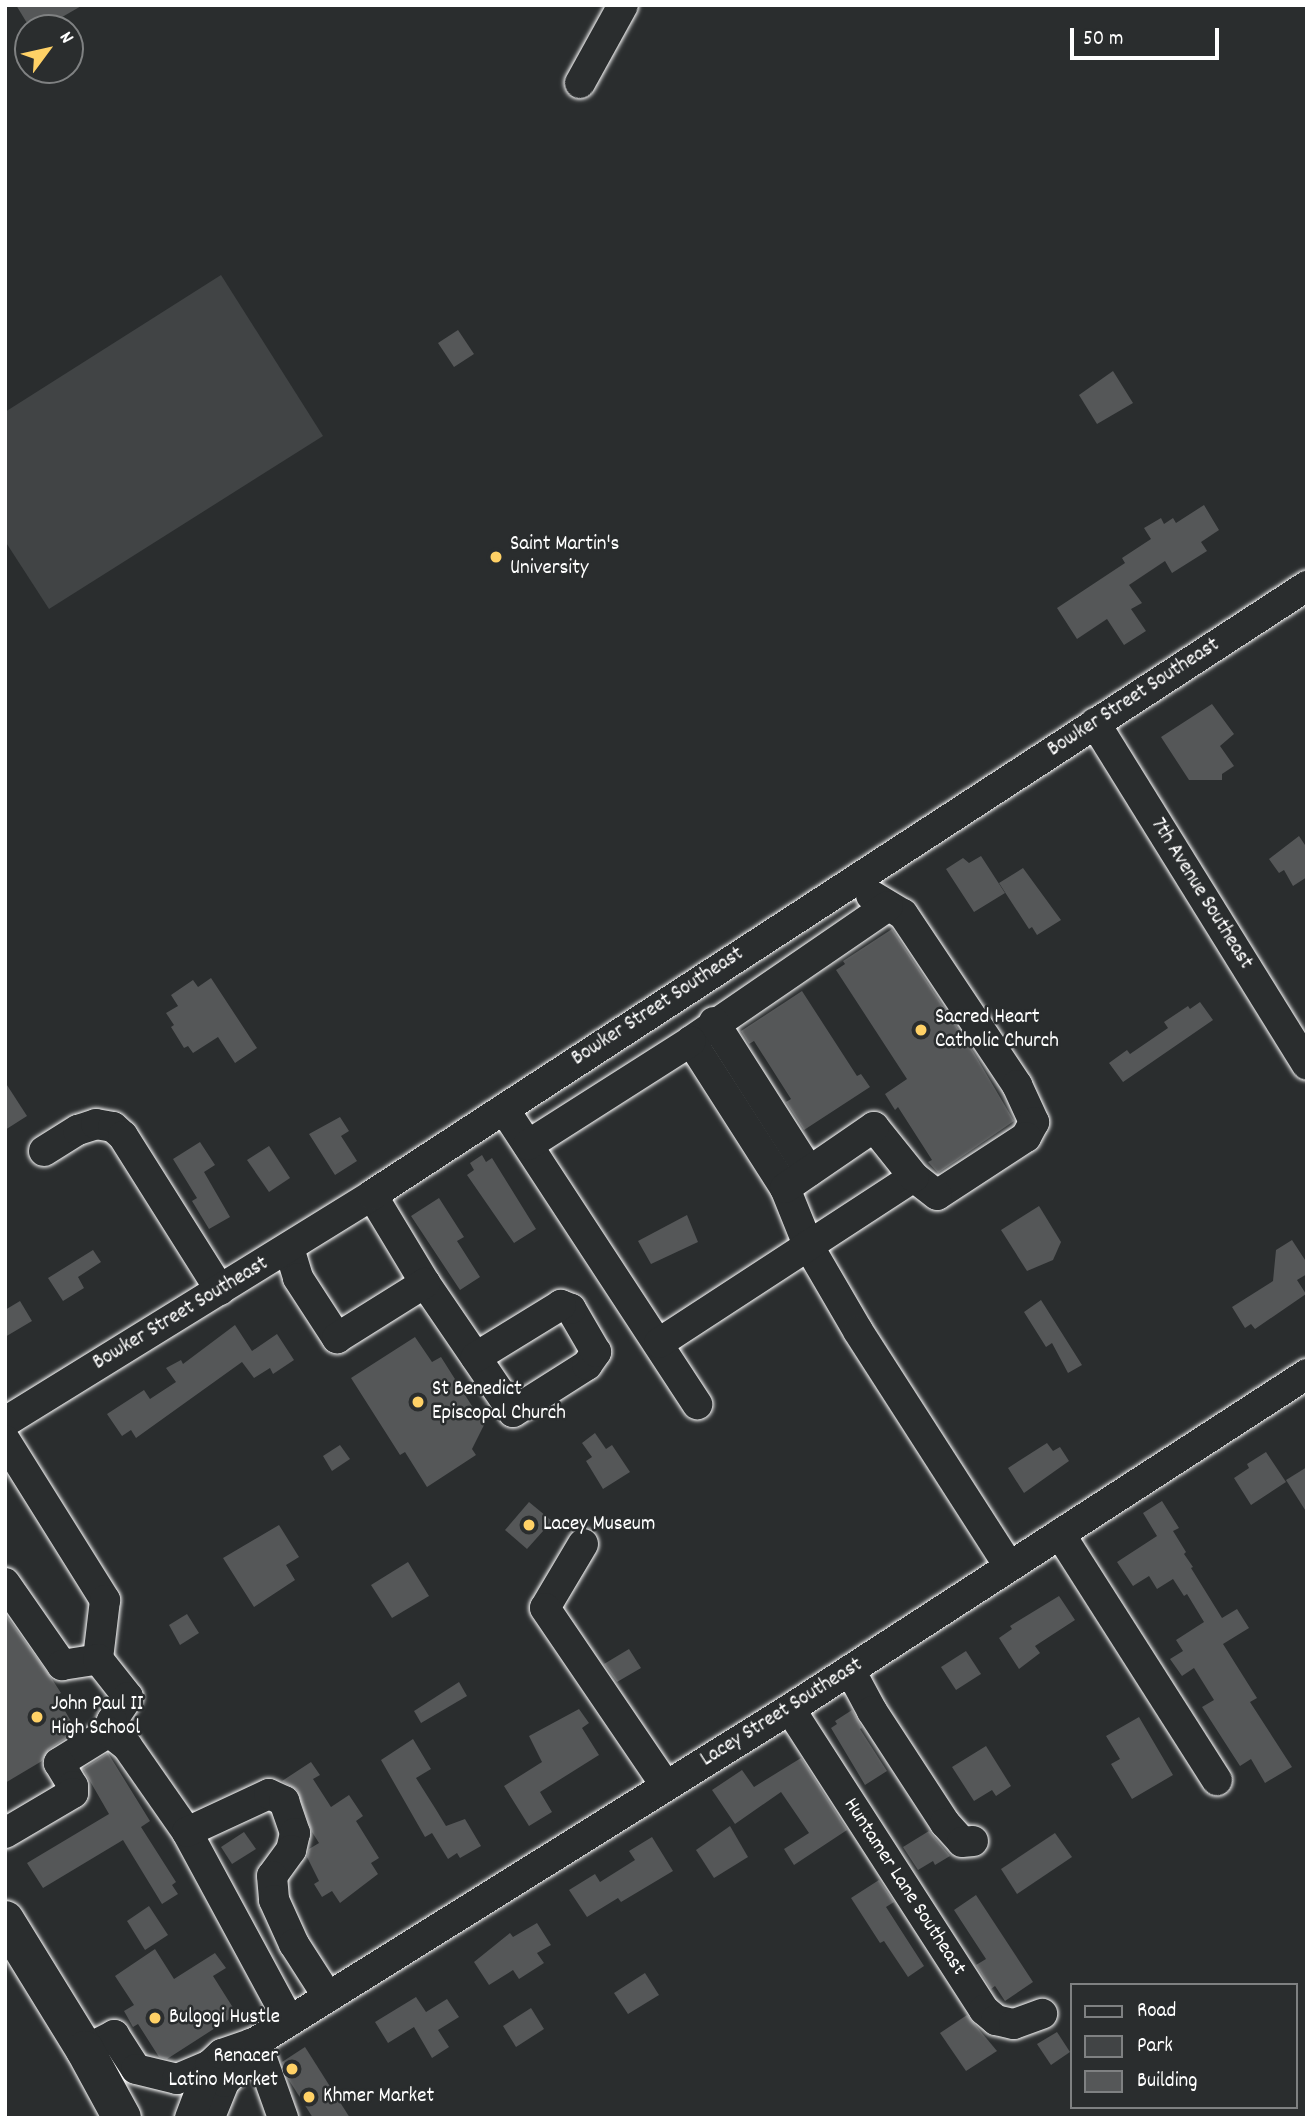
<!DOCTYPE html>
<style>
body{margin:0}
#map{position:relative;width:1312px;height:2123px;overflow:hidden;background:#2a2d2e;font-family:Dekko,sans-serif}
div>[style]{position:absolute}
.green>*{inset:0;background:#414445}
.building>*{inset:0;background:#555758}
.roads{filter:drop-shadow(0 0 2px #fff) drop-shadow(0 0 2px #fff)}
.minor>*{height:30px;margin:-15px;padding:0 15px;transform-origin:15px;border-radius:15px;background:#2a2d2e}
.major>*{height:38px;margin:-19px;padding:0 19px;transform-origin:19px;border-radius:19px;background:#2a2d2e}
.dots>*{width:19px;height:19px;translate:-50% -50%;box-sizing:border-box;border:4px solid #2a2d2e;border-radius:50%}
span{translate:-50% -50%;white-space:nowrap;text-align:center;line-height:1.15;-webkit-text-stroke:5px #2a2d2e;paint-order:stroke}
.poi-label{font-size:21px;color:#fff}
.left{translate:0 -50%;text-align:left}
.right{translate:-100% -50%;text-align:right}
.street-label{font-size:21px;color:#fff}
.frame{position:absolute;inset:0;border:7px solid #fff;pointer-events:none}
.legend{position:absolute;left:1070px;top:1983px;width:228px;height:126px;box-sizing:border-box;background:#2a2d2e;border:2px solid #7f8182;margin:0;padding:9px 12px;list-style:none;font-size:21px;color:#fff}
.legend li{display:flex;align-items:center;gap:14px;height:35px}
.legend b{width:35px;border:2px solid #7f8182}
.north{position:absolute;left:14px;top:14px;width:70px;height:70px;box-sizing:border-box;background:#2a2d2e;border:2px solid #7f8182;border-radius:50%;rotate:57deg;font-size:19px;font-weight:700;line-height:28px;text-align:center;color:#fff}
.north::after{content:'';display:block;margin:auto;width:24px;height:32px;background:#ffd166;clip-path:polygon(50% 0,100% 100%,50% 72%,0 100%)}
.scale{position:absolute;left:1070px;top:28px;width:149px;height:32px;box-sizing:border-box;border:4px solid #fff;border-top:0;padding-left:9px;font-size:21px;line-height:24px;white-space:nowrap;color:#fff;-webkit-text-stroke:5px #2a2d2e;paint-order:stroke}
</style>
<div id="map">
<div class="green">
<div style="clip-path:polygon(221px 275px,323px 436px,49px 609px,5px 541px,5px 412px)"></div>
</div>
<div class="building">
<div style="clip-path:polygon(16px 5px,83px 5px,43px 28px,30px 28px)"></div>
<div style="clip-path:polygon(458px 330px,474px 354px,454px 367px,438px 343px)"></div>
<div style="clip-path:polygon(1113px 371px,1133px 403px,1097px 424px,1079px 395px)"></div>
<div style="clip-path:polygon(1204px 505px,1219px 530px,1201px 542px,1207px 551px,1172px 573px,1165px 561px,1129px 585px,1142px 603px,1131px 609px,1146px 631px,1124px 645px,1107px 619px,1077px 639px,1057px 608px,1125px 563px,1122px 558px,1151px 539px,1144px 528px,1161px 518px,1164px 524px,1173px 518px,1176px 523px)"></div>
<div style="clip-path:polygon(1212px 704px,1234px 734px,1220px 746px,1234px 766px,1222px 774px,1222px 780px,1189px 780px,1161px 737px)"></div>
<div style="clip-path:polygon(1299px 836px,1307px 848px,1307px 877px,1293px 886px,1284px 870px,1279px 873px,1269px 859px)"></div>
<div style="clip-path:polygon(981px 856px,1005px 893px,974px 912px,946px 869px,963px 858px,969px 863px)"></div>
<div style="clip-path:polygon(1023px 868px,1061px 920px,1037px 935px,1032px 927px,1029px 929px,999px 883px)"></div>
<div style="clip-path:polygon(892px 929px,974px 1053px,1014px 1121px,938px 1173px,928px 1162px,932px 1160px,898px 1107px,895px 1110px,885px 1094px,907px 1079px,836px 970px,845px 964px,843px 961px)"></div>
<div style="clip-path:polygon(211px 978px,257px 1048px,235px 1063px,218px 1037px,193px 1053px,188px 1046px,184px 1048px,171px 1027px,174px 1025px,166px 1013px,178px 1006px,171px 995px,193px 980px,198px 987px)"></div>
<div style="clip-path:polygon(802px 991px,857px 1076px,861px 1074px,870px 1087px,804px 1130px,786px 1102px,791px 1099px,754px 1041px,749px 1044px,741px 1031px)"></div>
<div style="clip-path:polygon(1200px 1002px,1213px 1020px,1123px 1082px,1109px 1063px,1127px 1050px,1130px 1054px,1168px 1028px,1164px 1022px,1188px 1006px,1190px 1009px)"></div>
<div style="clip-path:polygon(5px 1082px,27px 1116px,5px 1130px)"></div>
<div style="clip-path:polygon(340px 1117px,349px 1131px,341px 1136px,357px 1161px,335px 1175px,309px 1134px)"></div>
<div style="clip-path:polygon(200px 1142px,215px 1165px,204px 1172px,230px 1217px,209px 1229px,192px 1201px,197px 1198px,173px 1159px)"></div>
<div style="clip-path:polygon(269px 1146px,290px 1178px,269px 1192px,247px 1160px)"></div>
<div style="clip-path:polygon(482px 1155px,486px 1162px,492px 1158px,536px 1229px,514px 1243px,467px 1175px,474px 1170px,470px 1163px)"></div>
<div style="clip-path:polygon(439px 1198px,464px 1237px,457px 1241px,480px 1277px,460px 1290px,411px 1216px)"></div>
<div style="clip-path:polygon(1039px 1206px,1061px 1242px,1053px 1260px,1027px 1271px,1001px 1230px)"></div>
<div style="clip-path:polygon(687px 1215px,698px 1242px,651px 1264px,638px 1241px)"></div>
<div style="clip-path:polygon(1292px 1240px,1307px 1263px,1307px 1274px,1297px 1280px,1306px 1294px,1255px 1329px,1251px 1324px,1245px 1328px,1232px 1307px,1273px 1281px,1276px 1250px)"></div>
<div style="clip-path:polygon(93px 1250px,101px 1262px,78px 1277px,84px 1288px,63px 1301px,48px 1278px)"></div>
<div style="clip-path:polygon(1041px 1300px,1082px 1365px,1068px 1373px,1052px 1343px,1046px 1347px,1024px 1312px)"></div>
<div style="clip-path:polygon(20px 1301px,32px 1321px,5px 1337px,5px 1310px)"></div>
<div style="clip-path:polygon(235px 1325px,252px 1351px,277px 1334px,294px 1360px,273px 1374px,270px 1368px,254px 1378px,242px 1362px,136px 1438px,131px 1430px,122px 1436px,107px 1414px,144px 1390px,150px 1399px,176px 1382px,166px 1368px,181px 1360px,183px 1364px)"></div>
<div style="clip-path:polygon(415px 1337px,432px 1362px,441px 1357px,484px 1425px,472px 1449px,476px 1455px,427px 1487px,405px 1452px,400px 1455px,351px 1378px)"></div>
<div style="clip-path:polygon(595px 1433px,606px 1449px,612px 1445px,630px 1472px,603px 1489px,586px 1461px,592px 1457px,582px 1443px)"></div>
<div style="clip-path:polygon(1047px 1443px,1053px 1451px,1060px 1447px,1069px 1461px,1024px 1493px,1008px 1468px)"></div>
<div style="clip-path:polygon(340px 1445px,350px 1459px,332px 1471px,323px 1456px)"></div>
<div style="clip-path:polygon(1266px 1452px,1286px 1482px,1251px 1505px,1234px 1478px,1249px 1468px,1247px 1464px)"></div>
<div style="clip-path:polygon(1307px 1467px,1307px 1513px,1286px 1480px)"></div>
<div style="clip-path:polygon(1162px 1501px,1179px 1528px,1173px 1531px,1186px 1552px,1184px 1554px,1193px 1567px,1191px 1568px,1222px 1618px,1237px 1609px,1249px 1628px,1223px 1644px,1257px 1698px,1250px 1702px,1292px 1767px,1265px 1783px,1251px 1759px,1240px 1766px,1202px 1707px,1214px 1700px,1194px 1668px,1182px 1676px,1170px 1659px,1183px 1651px,1176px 1640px,1204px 1622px,1187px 1594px,1184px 1596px,1173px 1579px,1157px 1589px,1149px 1576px,1133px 1586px,1117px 1562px,1157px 1536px,1143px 1513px)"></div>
<div style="clip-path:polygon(529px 1502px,552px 1521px,527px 1549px,505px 1530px)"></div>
<div style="clip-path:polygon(279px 1525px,299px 1557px,286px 1565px,295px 1580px,254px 1607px,223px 1558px)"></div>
<div style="clip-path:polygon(408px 1562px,429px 1596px,392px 1618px,371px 1585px)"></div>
<div style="clip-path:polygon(1059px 1596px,1075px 1620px,1035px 1646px,1040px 1653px,1019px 1669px,999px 1638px,1012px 1629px,1010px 1626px)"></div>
<div style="clip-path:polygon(5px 1614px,52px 1679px,61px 1693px,56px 1696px,77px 1731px,49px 1749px,42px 1761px,5px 1783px)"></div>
<div style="clip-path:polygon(187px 1614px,199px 1633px,180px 1645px,169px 1625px)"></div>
<div style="clip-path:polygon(629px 1649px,641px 1668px,617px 1682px,604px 1664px)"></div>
<div style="clip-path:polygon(966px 1651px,981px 1674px,956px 1690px,941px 1667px)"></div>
<div style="clip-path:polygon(459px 1682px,467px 1696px,421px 1723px,414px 1711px)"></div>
<div style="clip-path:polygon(579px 1709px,589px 1723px,582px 1728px,599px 1755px,540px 1792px,552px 1812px,529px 1826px,504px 1786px,542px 1762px,529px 1736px)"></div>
<div style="clip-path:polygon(852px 1710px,862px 1728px,860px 1729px,887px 1771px,865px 1785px,831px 1728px,837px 1724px,835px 1721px)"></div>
<div style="clip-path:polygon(1139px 1717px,1173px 1775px,1132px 1799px,1111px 1764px,1120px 1759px,1106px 1736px)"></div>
<div style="clip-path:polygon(413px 1739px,431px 1769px,416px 1778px,435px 1808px,446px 1826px,465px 1819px,481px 1846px,460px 1858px,457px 1853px,448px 1859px,432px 1833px,425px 1837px,381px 1760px)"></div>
<div style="clip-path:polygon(986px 1746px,1011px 1786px,996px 1796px,992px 1790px,974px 1801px,952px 1767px)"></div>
<div style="clip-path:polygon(108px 1753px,150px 1821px,141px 1827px,176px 1882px,172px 1885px,178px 1894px,162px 1904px,123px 1840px,43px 1888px,27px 1863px,109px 1814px,83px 1769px)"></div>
<div style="clip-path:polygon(801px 1758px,847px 1830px,794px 1865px,784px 1849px,809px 1833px,781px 1792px,735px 1824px,712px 1790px,742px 1770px,754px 1787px)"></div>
<div style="clip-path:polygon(311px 1762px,320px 1775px,313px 1779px,331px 1807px,349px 1795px,363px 1816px,356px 1821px,379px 1858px,371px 1863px,378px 1874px,340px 1903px,332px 1891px,322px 1897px,314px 1884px,319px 1881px,307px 1857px,309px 1849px,319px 1843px,312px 1832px,297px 1790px,282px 1781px)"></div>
<div style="clip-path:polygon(730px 1826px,748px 1857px,714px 1878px,696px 1850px)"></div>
<div style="clip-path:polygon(929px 1831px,950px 1856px,935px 1865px,933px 1861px,918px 1870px,903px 1847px)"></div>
<div style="clip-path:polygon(244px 1832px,256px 1849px,232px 1864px,221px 1847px)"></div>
<div style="clip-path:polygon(1055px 1833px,1072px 1857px,1017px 1894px,1001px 1869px)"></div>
<div style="clip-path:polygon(652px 1837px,673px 1871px,621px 1902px,618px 1898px,587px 1917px,569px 1890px,595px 1874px,600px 1882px,635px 1860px,629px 1851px)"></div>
<div style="clip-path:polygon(879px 1880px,894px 1902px,886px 1907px,924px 1966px,908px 1977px,884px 1941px,880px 1943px,851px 1898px)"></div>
<div style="clip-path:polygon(976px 1895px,1033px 1982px,1005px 2001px,995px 1986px,991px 1989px,976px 1965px,986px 1959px,954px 1910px)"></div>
<div style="clip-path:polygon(149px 1906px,168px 1935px,145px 1950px,127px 1921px)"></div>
<div style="clip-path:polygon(537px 1923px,551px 1945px,537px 1953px,544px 1963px,519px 1979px,513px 1970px,489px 1985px,474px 1962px,510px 1933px,513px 1937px)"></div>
<div style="clip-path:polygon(155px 1949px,174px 1979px,215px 1953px,226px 1968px,213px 1976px,237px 2014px,167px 2059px,159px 2057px,138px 2024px,133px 2027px,124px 2011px,134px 2005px,115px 1976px)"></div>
<div style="clip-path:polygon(645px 1973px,659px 1995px,628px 2014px,614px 1993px)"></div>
<div style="clip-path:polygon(416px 1997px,426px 2012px,447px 1999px,459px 2017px,438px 2030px,449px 2047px,432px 2058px,414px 2027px,388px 2043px,375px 2022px)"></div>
<div style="clip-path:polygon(531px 2008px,544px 2029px,516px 2047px,503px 2026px)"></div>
<div style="clip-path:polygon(967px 2015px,997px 2051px,966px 2071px,940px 2033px)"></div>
<div style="clip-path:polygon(1057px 2032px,1070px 2052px,1051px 2065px,1037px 2044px)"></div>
<div style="clip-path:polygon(305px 2047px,350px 2118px,313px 2118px,287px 2077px,282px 2062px)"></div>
</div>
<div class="roads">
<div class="minor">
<div style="left:580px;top:83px;width:89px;rotate:-61.1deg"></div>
<div style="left:1095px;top:723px;width:402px;rotate:58.2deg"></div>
<div style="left:871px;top:895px;width:37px;rotate:31deg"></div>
<div style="left:903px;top:914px;width:206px;rotate:56.3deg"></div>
<div style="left:1017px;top:1085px;width:41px;rotate:65.3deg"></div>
<div style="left:1034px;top:1122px;width:17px;rotate:118deg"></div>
<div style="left:1026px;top:1137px;width:106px;rotate:146.9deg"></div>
<div style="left:937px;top:1195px;width:29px;rotate:-142deg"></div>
<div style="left:888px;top:906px;width:239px;rotate:145.6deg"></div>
<div style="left:691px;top:1041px;width:174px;rotate:57.4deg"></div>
<div style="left:785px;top:1188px;width:61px;rotate:68deg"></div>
<div style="left:808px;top:1245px;width:99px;rotate:59.8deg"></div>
<div style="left:858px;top:1331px;width:279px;rotate:57.3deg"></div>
<div style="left:714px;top:1022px;width:177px;rotate:57.5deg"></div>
<div style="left:504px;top:1109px;width:353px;rotate:56.8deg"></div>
<div style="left:528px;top:1145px;width:193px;rotate:-32.5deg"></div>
<div style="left:44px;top:1151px;width:40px;rotate:-32deg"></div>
<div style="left:78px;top:1130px;width:19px;rotate:-18deg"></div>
<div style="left:96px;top:1124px;width:17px;rotate:10deg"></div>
<div style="left:113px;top:1127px;width:13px;rotate:42deg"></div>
<div style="left:123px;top:1136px;width:182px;rotate:57.8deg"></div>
<div style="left:372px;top:1195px;width:103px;rotate:58.9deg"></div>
<div style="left:425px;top:1283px;width:156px;rotate:55.7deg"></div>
<div style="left:513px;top:1412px;width:88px;rotate:-32.4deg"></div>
<div style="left:587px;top:1365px;width:16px;rotate:-55deg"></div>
<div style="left:596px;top:1352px;width:50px;rotate:-120.2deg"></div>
<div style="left:571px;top:1309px;width:11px;rotate:-158deg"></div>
<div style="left:561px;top:1305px;width:100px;rotate:148.5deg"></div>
<div style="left:289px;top:1248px;width:31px;rotate:73deg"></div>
<div style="left:298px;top:1278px;width:72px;rotate:57deg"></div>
<div style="left:337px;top:1338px;width:104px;rotate:-32deg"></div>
<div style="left:659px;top:1343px;width:304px;rotate:-33.1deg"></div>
<div style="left:914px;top:1177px;width:64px;rotate:-128.7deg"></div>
<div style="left:874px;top:1127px;width:108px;rotate:145.6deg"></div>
<div style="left:5px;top:1422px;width:432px;rotate:-31.7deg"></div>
<div style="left:372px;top:1195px;width:1116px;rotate:-33.08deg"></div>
<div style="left:5px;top:1440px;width:189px;rotate:58deg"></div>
<div style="left:105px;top:1600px;width:59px;rotate:96.8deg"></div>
<div style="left:1060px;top:1534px;width:292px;rotate:57.5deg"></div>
<div style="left:583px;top:1544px;width:74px;rotate:120.7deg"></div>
<div style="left:545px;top:1608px;width:215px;rotate:55.8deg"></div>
<div style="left:5px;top:1583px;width:100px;rotate:55.2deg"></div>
<div style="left:62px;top:1665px;width:36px;rotate:-9deg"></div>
<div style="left:98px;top:1659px;width:48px;rotate:51.7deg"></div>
<div style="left:128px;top:1697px;width:29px;rotate:124deg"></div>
<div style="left:112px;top:1721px;width:11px;rotate:105deg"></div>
<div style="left:109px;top:1732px;width:59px;rotate:148.2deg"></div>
<div style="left:59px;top:1763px;width:27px;rotate:59deg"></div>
<div style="left:73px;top:1786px;width:7px;rotate:90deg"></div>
<div style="left:73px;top:1793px;width:79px;rotate:149.5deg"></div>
<div style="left:850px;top:1670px;width:47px;rotate:61.8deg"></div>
<div style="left:872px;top:1711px;width:134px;rotate:56.9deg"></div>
<div style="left:945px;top:1823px;width:25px;rotate:48deg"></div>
<div style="left:962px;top:1842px;width:11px;rotate:-5deg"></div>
<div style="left:790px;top:1709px;width:358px;rotate:57.2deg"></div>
<div style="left:984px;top:2010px;width:16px;rotate:40deg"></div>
<div style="left:996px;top:2020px;width:18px;rotate:13deg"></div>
<div style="left:1014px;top:2024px;width:30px;rotate:-20deg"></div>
<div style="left:109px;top:1732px;width:23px;rotate:38deg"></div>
<div style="left:127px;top:1746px;width:105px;rotate:55.1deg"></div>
<div style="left:187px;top:1832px;width:215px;rotate:61.6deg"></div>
<div style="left:187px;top:1832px;width:90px;rotate:-24.9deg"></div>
<div style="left:269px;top:1794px;width:17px;rotate:25deg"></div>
<div style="left:284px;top:1801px;width:34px;rotate:71deg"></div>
<div style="left:295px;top:1833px;width:17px;rotate:103deg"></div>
<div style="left:291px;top:1850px;width:32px;rotate:126deg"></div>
<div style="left:272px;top:1876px;width:24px;rotate:85deg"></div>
<div style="left:274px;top:1900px;width:48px;rotate:65.6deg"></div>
<div style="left:294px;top:1944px;width:63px;rotate:57.3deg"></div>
<div style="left:256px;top:2042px;width:81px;rotate:70.4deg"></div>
<div style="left:85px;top:2050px;width:33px;rotate:-27deg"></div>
<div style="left:114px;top:2035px;width:40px;rotate:57.1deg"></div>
<div style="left:136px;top:2069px;width:42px;rotate:13.7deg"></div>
<div style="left:177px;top:2079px;width:36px;rotate:-23deg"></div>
<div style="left:210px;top:2117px;width:38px;rotate:-68deg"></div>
<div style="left:224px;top:2082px;width:18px;rotate:-45deg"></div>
<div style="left:237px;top:2069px;width:29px;rotate:-61deg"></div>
<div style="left:190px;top:2118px;width:57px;rotate:-69.3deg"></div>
<div style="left:210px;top:2065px;width:16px;rotate:-43deg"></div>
<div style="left:222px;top:2054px;width:36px;rotate:-19deg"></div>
<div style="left:256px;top:2042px;width:629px;rotate:-31.95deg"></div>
<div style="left:790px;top:1709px;width:616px;rotate:-32.94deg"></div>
</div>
<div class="major">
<div style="left:5px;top:1920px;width:153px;rotate:58.4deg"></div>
<div style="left:85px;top:2050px;width:77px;rotate:61.4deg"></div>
</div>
</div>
<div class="dots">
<div style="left:496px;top:557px;background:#ffd166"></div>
<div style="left:921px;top:1030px;background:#ffd166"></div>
<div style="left:418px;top:1402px;background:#ffd166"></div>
<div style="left:529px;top:1525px;background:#ffd166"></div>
<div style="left:37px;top:1717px;background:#ffd166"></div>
<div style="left:155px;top:2018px;background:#ffd166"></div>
<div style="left:292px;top:2069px;background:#ffd166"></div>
<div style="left:309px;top:2097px;background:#ffd166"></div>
</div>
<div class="poi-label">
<span class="left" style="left:510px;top:557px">Saint Martin's<br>University</span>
<span class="left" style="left:935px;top:1030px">Sacred Heart<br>Catholic Church</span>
<span class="left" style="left:432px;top:1402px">St Benedict<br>Episcopal Church</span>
<span class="left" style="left:543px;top:1525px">Lacey Museum</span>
<span class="left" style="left:51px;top:1717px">John Paul II<br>High School</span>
<span class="left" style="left:169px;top:2018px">Bulgogi Hustle</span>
<span class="right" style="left:278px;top:2069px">Renacer<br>Latino Market</span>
<span class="left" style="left:323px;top:2097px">Khmer Market</span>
</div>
<div class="street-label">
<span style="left:1134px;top:698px;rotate:-33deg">Bowker Street Southeast</span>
<span style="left:1201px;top:894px;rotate:58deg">7th Avenue Southeast</span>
<span style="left:658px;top:1007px;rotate:-33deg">Bowker Street Southeast</span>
<span style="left:181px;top:1314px;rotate:-31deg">Bowker Street Southeast</span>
<span style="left:782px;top:1713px;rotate:-32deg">Lacey Street Southeast</span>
<span style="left:904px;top:1887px;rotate:57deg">Huntamer Lane Southeast</span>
</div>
<div class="frame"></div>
<ul class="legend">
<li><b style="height:9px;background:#2a2d2e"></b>Road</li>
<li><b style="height:19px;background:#414445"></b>Park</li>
<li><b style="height:19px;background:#555758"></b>Building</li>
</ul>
<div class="north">N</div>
<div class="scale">50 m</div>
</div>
